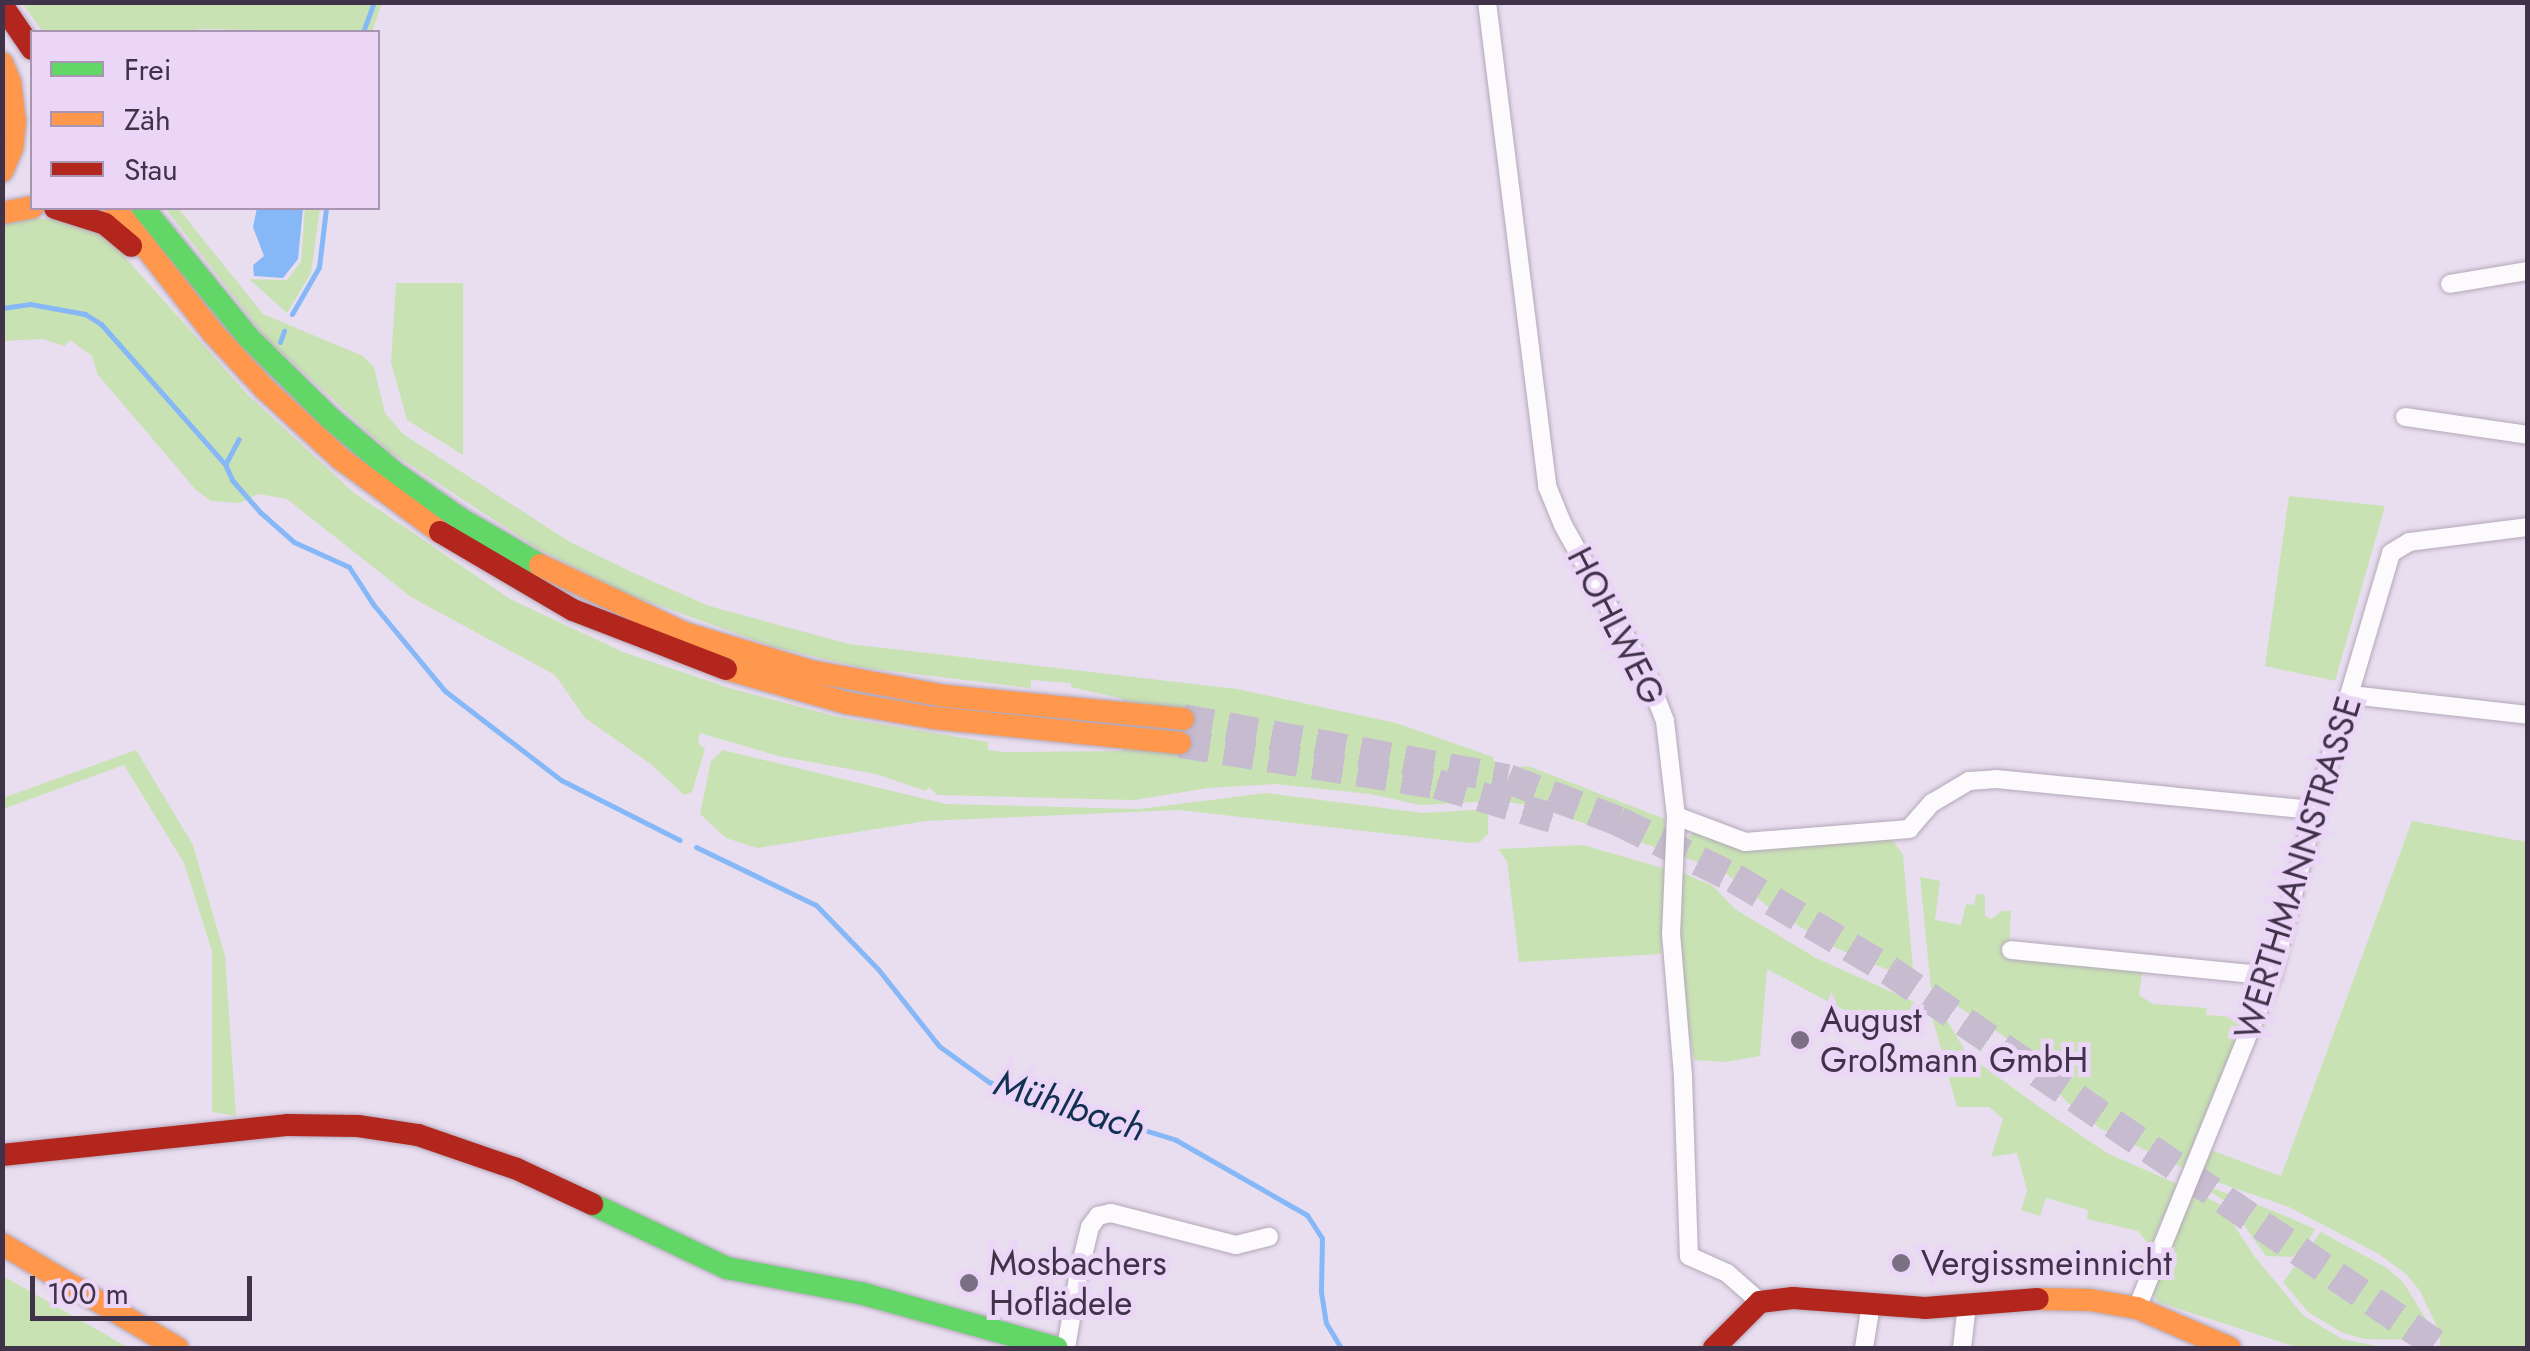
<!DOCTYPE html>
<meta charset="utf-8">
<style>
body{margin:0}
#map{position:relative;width:2530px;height:1351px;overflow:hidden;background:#e9def0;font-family:Jost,sans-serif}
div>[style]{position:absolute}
.green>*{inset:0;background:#c9e2b4}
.water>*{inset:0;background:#86b8f7}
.stream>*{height:5px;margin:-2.5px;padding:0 2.5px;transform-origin:2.5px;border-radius:2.5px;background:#86b8f7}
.highway-tunnel>*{height:30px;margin-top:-15px;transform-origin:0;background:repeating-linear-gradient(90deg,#c7bccf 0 30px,transparent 0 45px)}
.roads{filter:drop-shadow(0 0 2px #b3a8b9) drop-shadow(0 0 2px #b3a8b9)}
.street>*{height:18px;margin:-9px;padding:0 9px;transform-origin:9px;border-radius:9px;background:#fcfafd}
.fast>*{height:22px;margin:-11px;padding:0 11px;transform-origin:11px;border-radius:11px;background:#63d668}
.slow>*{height:22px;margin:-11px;padding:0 11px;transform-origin:11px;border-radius:11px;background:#ff974d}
.jam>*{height:22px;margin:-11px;padding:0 11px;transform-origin:11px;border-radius:11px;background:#b3261e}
.dots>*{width:28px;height:28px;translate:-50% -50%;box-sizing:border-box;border:5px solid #ebd6f8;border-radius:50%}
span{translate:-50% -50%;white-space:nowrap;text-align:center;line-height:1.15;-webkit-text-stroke:10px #ebd6f8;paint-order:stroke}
.street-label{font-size:35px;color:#403349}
.poi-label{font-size:35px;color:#403349}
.left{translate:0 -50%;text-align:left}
.water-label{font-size:38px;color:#123051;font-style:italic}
.frame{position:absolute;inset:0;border:5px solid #403349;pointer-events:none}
.legend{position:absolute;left:30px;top:30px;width:350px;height:180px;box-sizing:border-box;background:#ebd6f8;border:2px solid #a795b2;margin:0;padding:12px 18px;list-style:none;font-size:30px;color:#403349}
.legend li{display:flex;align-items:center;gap:20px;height:50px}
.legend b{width:50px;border:2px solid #a795b2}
.scale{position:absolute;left:30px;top:1276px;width:222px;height:45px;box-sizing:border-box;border:5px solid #403349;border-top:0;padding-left:12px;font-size:30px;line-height:35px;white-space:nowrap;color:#403349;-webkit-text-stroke:8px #ebd6f8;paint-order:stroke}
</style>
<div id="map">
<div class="green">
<div style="clip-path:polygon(22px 3px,382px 3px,372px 32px,198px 29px,197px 32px,43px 32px)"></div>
<div style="clip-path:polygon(165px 208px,178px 208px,263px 314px,363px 356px,374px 367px,385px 413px,403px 434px,570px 542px,634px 573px,709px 606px,849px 644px,1237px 689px,1396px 723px,1493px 757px,1497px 770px,1490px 801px,1420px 805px,1370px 794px,1275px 784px,1208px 788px,1134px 800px,937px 795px,929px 787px,926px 791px,876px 774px,778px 756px,700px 733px,698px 743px,705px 749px,692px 792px,684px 795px,652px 765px,585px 718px,555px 675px,411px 597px,287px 499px,258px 494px,240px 503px,211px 501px,196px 490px,98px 375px,92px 356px,70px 340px,64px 346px,43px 339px,3px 341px,3px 225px,29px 218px,56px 219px,107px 237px,248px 395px,353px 492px,510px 599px,623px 652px,729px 688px,838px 717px,988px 742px,988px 750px,1004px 752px,1122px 751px,1123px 699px,1071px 687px,1071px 683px,1031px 680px,1031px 688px,858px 667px,774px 647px,622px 592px,537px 548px,389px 451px,267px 339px)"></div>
<div style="clip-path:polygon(305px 208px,320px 208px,311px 273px,287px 313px,249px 279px,287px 280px,301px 262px)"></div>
<div style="clip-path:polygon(396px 283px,463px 283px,463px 455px,407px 420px,391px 362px)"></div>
<div style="clip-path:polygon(2289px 496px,2385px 506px,2335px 681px,2265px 666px)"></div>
<div style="clip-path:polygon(136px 750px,193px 845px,225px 956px,236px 1116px,212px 1112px,212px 951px,184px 863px,124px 765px,3px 809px,3px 798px)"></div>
<div style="clip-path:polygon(723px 750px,946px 804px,1139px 809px,1266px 793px,1423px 813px,1488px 809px,1488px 834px,1480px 842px,1470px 843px,1179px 810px,926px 821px,757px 848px,726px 838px,700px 814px,711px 761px)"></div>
<div style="clip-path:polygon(1528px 766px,1665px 819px,1666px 851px,1533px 806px,1508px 802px,1502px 795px,1506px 781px,1515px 768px)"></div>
<div style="clip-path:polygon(2412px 821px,2527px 842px,2527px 1348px,2441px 1348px,2438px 1329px,2420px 1291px,2407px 1275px,2379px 1254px,2289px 1207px,2197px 1175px,2208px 1149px,2281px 1176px)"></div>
<div style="clip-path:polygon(1697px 831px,1747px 848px,1891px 838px,1903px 855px,1914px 981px,1836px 948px,1775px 912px,1724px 872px,1681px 856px,1684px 839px)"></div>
<div style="clip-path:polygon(1583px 845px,1666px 869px,1661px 954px,1519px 962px,1507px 861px,1498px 849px)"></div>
<div style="clip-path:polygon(1681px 872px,1713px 886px,1735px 909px,1816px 958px,1914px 1002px,1910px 1012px,1904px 1018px,1876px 1020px,1842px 1009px,1767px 969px,1760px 1056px,1726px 1062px,1694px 1060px,1678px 968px)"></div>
<div style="clip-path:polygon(1920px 877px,1940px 881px,1935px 920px,1961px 925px,1966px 904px,1974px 905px,1976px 894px,1985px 895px,1985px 916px,1991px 919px,2002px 911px,2011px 911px,2009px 945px,2002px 945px,2001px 950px,2143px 966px,2139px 995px,2153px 1004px,2207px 1008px,2206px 1015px,2245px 1018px,2183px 1168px,2101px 1129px,2068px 1103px,2005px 1037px,1931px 989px)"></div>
<div style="clip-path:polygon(1930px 1009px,1948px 1022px,1967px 1054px,2042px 1109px,2107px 1153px,2177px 1184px,2136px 1280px,2138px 1260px,2143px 1261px,2148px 1244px,2138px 1231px,2087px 1219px,2088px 1210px,2046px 1198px,2040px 1216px,2021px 1210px,2027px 1191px,2017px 1153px,1991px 1157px,2003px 1119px,1989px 1107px,1957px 1107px)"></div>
<div style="clip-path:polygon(2194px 1181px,2276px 1212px,2315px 1229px,2305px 1247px,2292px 1257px,2266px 1256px,2228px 1203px)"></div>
<div style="clip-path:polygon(2192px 1190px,2221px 1205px,2254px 1256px,2304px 1316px,2342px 1339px,2387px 1348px,2299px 1348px,2158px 1302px,2152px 1293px)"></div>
<div style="clip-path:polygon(2321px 1232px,2387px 1268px,2403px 1282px,2426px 1319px,2430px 1340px,2364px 1339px,2343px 1333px,2308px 1312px,2283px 1282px)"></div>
<div style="clip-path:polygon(2px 1276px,3px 1276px,129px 1348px,3px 1348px)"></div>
</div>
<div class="water">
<div style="clip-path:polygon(257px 208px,303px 208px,298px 259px,283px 278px,254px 276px,253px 265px,264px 256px,253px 227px)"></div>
</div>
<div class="stream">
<div style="left:363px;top:32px;width:32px;rotate:-70deg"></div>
<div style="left:2px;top:308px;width:28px;rotate:-8deg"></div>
<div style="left:30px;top:304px;width:56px;rotate:10.3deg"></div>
<div style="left:85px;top:314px;width:19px;rotate:32deg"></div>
<div style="left:101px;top:324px;width:187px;rotate:48.5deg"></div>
<div style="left:225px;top:464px;width:17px;rotate:66deg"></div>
<div style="left:232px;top:480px;width:43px;rotate:48.8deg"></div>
<div style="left:260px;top:512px;width:45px;rotate:41.4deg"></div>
<div style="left:294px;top:542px;width:60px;rotate:24.4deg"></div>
<div style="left:349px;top:567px;width:44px;rotate:57deg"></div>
<div style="left:373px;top:604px;width:113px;rotate:50.4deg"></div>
<div style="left:445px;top:691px;width:146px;rotate:37.5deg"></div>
<div style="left:561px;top:780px;width:133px;rotate:26.8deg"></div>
<div style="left:292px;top:314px;width:54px;rotate:-60.1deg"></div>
<div style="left:319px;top:267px;width:59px;rotate:-83.2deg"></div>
<div style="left:280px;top:342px;width:12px;rotate:-70deg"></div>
<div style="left:226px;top:463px;width:27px;rotate:-62deg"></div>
<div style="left:696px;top:847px;width:133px;rotate:25.8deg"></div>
<div style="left:816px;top:905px;width:89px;rotate:45.9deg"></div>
<div style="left:878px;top:969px;width:98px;rotate:51.6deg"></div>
<div style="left:939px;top:1046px;width:62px;rotate:35.8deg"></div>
<div style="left:989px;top:1082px;width:196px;rotate:17.2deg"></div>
<div style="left:1176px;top:1140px;width:151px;rotate:29.8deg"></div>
<div style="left:1307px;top:1215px;width:27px;rotate:57deg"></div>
<div style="left:1322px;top:1238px;width:54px;rotate:91.1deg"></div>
<div style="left:1321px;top:1292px;width:31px;rotate:81deg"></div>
<div style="left:1326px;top:1323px;width:29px;rotate:59deg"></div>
</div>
<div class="highway-tunnel">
<div style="left:1183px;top:719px;width:330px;rotate:10.5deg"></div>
<div style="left:1508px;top:779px;width:118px;rotate:20.9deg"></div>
<div style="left:1618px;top:821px;width:129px;rotate:26.2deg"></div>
<div style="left:1734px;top:878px;width:182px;rotate:30.8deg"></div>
<div style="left:1890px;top:971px;width:668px;rotate:34.38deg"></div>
<div style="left:1180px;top:743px;width:260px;rotate:9.1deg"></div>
<div style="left:1437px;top:784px;width:127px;rotate:16.4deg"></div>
</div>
<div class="roads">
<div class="street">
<div style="left:1487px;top:2px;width:488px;rotate:82.9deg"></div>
<div style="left:1547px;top:486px;width:42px;rotate:67.7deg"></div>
<div style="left:1563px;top:525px;width:174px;rotate:60.8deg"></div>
<div style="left:1648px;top:677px;width:47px;rotate:68.9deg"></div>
<div style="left:1665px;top:721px;width:96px;rotate:83.4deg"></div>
<div style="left:1676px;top:816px;width:117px;rotate:92.4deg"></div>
<div style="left:1671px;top:933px;width:144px;rotate:85.2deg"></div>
<div style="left:1683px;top:1077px;width:179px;rotate:88.1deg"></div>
<div style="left:1689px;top:1256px;width:42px;rotate:24.1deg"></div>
<div style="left:1727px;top:1273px;width:44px;rotate:41.3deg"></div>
<div style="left:2450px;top:284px;width:79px;rotate:-9.5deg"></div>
<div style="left:2405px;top:417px;width:124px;rotate:8.3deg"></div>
<div style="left:2351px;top:695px;width:178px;rotate:6.4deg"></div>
<div style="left:1676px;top:816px;width:74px;rotate:20.6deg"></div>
<div style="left:1745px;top:842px;width:165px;rotate:-4.5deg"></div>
<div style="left:1909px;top:829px;width:35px;rotate:-49deg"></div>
<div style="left:1932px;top:803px;width:43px;rotate:-30.7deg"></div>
<div style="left:1969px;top:781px;width:27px;rotate:-4deg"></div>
<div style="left:1996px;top:779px;width:321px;rotate:5.6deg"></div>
<div style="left:2011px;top:950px;width:262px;rotate:5.7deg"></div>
<div style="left:2137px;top:1308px;width:358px;rotate:-67.9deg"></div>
<div style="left:2272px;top:976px;width:171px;rotate:-75.5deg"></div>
<div style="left:2315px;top:810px;width:268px;rotate:-73.5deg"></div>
<div style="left:2391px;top:553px;width:21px;rotate:-31deg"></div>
<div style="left:2409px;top:542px;width:120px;rotate:-7.2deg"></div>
<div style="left:1066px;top:1348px;width:77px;rotate:-80.3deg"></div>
<div style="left:1079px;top:1272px;width:46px;rotate:-76.3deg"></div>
<div style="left:1090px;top:1227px;width:14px;rotate:-54deg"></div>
<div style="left:1098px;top:1216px;width:13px;rotate:-13deg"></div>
<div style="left:1111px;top:1213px;width:129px;rotate:14.4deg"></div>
<div style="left:1236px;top:1245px;width:34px;rotate:-14deg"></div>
<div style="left:1864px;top:1348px;width:45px;rotate:-81deg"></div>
<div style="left:1962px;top:1348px;width:43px;rotate:-83.4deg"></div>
</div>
<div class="fast">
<div style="left:143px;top:208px;width:168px;rotate:50.8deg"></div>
<div style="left:249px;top:338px;width:114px;rotate:44.6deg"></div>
<div style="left:330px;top:418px;width:85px;rotate:40.2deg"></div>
<div style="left:395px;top:473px;width:78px;rotate:35.1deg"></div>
<div style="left:459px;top:518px;width:94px;rotate:30.1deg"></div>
<div style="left:592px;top:1204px;width:149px;rotate:25.4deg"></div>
<div style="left:727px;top:1268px;width:139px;rotate:10.7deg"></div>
<div style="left:864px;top:1294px;width:200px;rotate:15.6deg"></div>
</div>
<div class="slow">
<div style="left:2px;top:63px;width:21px;rotate:67deg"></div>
<div style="left:10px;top:82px;width:39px;rotate:83deg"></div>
<div style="left:15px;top:121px;width:27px;rotate:96deg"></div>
<div style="left:12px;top:148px;width:25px;rotate:113deg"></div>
<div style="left:115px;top:208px;width:159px;rotate:51.9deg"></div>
<div style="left:213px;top:333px;width:78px;rotate:47.1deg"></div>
<div style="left:266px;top:390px;width:102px;rotate:42.6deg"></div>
<div style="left:341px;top:459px;width:123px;rotate:36.4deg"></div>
<div style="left:2px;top:213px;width:31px;rotate:-11deg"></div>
<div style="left:540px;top:565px;width:159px;rotate:25.3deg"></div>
<div style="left:684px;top:633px;width:132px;rotate:16.8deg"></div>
<div style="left:810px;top:671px;width:137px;rotate:10.5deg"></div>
<div style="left:945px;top:696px;width:239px;rotate:5.5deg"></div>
<div style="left:726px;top:669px;width:126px;rotate:15.7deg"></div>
<div style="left:847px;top:703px;width:88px;rotate:9.8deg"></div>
<div style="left:934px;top:718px;width:247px;rotate:5.8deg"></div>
<div style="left:2px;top:1244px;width:204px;rotate:30.7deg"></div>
<div style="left:2038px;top:1299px;width:52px;rotate:1.1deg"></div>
<div style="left:2090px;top:1300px;width:48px;rotate:9.7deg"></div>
<div style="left:2137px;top:1308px;width:101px;rotate:23.3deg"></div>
</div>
<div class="jam">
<div style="left:2px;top:5px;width:53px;rotate:55.7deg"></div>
<div style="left:55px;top:208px;width:52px;rotate:17.7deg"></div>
<div style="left:105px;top:224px;width:34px;rotate:40deg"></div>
<div style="left:440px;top:532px;width:154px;rotate:30.4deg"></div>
<div style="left:573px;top:610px;width:164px;rotate:21.1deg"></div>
<div style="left:2px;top:1155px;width:288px;rotate:-6deg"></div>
<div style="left:288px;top:1125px;width:70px;rotate:0.8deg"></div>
<div style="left:358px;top:1126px;width:61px;rotate:8.5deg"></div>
<div style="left:418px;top:1135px;width:105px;rotate:19deg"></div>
<div style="left:517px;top:1169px;width:83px;rotate:25deg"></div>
<div style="left:1714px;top:1348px;width:65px;rotate:-45deg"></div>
<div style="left:1760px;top:1302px;width:33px;rotate:-7deg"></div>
<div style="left:1793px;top:1298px;width:132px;rotate:4.3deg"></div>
<div style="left:1925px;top:1308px;width:113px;rotate:-4.6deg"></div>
</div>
</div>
<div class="dots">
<div style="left:1800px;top:1040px;background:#7b6f83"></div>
<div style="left:1901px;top:1263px;background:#7b6f83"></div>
<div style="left:969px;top:1283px;background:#7b6f83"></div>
</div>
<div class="street-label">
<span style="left:1616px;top:626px;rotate:63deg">HOHLWEG</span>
<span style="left:2298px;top:868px;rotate:-73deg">WERTHMANNSTRASSE</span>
</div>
<div class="poi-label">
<span class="left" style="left:1820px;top:1040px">August<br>Großmann GmbH</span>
<span class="left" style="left:989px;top:1283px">Mosbachers<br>Hoflädele</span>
<span class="left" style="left:1921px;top:1263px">Vergissmeinnicht</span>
</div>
<div class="water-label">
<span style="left:1070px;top:1105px;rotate:18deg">Mühlbach</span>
</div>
<div class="frame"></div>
<ul class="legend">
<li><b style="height:12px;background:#63d668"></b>Frei</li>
<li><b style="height:12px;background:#ff974d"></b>Zäh</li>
<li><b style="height:12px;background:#b3261e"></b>Stau</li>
</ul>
<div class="scale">100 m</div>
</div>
